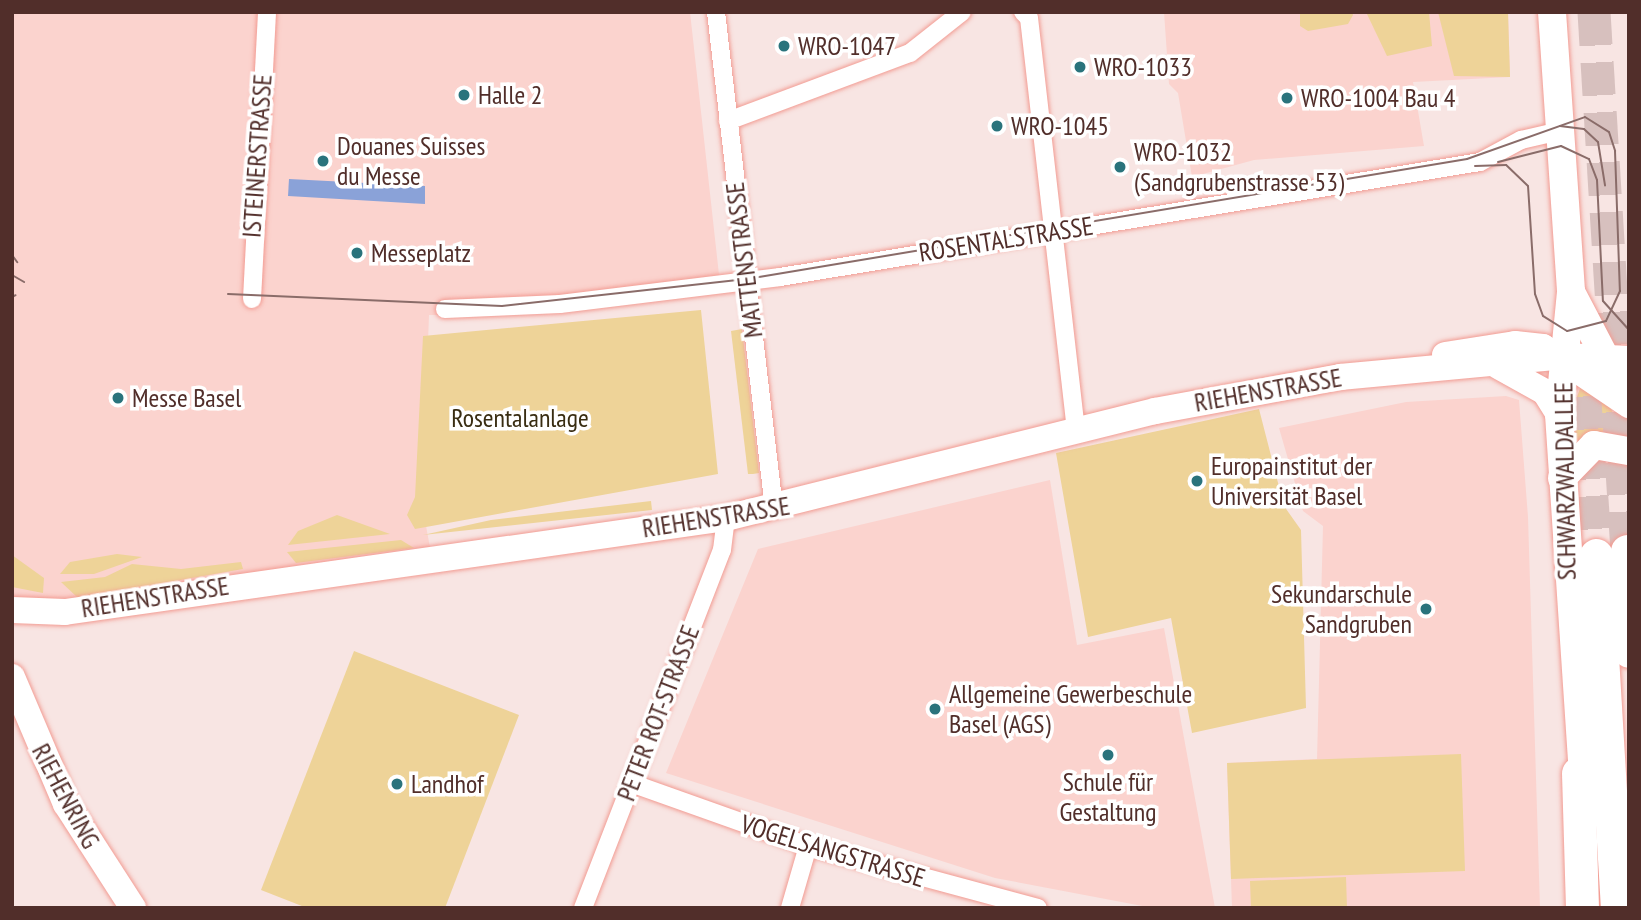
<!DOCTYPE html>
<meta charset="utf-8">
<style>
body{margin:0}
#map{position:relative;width:1641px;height:920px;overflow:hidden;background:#f8e5e3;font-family:"PT Sans Narrow",sans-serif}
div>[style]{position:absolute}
.built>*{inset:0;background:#fbd3ce}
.green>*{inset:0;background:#eed398}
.water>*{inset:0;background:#8aa2d8}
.highway-tunnel>*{height:33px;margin-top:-16.5px;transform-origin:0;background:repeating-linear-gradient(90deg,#d7c0be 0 33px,transparent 0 50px)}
.roads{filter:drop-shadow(0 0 2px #f29c93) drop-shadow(0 0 2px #f29c93)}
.street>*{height:18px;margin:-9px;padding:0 9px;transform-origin:9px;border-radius:9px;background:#fff}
.secondary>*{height:26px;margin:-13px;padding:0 13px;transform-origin:13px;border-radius:13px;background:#fff}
.primary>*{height:28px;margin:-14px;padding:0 14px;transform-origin:14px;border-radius:14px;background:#fff}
.highway>*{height:33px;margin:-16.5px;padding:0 16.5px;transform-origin:16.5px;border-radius:16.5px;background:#fff}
.tram>*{height:2px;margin:-1px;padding:0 1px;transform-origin:1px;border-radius:1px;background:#8a6c69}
.dots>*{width:19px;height:19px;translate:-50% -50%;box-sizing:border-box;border:4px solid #fff;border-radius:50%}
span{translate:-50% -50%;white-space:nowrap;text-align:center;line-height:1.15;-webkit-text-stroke:7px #fff;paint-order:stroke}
.poi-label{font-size:26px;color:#512e2a}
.left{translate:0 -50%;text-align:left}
.right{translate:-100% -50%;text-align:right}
.street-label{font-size:26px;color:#512e2a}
.park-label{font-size:26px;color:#392d12}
.frame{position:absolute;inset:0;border:14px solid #512e2a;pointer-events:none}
</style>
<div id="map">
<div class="built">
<div style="clip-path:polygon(12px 12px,690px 12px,721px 293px,507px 315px,429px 315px,422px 504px,431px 553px,69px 606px,12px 604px)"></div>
<div style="clip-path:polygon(1164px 12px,1508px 12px,1510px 77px,1413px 82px,1424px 146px,1254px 160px,1192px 177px,1178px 93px,1169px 84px)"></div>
<div style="clip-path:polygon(1506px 396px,1519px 400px,1528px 517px,1540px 908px,1232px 908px,1227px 763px,1317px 759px,1323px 526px,1303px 511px,1279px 428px,1406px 402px)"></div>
<div style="clip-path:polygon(1050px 480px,1077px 645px,1164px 628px,1215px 908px,1153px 908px,995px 878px,666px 773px,758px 549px)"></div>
</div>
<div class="green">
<div style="clip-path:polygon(1300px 12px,1352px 12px,1353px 15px,1348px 24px,1308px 31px,1300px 26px)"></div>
<div style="clip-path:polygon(1366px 12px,1429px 12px,1432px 46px,1387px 56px)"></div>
<div style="clip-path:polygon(1438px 12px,1508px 12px,1510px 77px,1454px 76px)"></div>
<div style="clip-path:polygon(701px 310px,718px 474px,415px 529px,407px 515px,415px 497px,423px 336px)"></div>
<div style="clip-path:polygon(742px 329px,759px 473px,753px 474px,748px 474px,731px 331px)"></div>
<div style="clip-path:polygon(1581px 386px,1606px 399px,1626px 439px,1573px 455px,1568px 421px)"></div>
<div style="clip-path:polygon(1259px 409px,1284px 506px,1301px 530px,1306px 708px,1192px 733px,1171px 618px,1088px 637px,1056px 453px)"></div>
<div style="clip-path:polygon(651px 501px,652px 510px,423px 535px,491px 520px)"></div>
<div style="clip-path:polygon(337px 515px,390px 534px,288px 545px,298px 531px)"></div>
<div style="clip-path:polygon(401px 540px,414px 548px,296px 563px,287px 552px)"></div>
<div style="clip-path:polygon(117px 554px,142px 557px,94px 574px,60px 574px,70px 562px)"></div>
<div style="clip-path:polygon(12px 555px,44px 578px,43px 593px,12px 587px)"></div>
<div style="clip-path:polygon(241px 562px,243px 569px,78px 598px,61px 582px,105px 577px,132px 564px,181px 569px)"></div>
<div style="clip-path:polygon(354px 651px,519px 715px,445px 908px,307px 908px,261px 890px)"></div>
<div style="clip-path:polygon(1461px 754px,1465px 871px,1231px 879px,1227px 763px)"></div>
<div style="clip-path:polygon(1346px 877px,1347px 908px,1251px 908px,1250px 881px)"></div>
</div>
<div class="water">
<div style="clip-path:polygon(289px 179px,425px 186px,425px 204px,288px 196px)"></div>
</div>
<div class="highway-tunnel">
<div style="left:1594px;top:12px;width:540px;rotate:86.5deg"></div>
<div style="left:1581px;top:346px;width:210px;rotate:85.9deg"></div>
</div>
<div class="roads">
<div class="street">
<div style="left:716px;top:12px;width:500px;rotate:83.34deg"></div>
<div style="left:1023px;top:12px;width:8px;rotate:45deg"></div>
<div style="left:1029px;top:18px;width:416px;rotate:83.5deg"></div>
<div style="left:728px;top:121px;width:194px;rotate:-20.5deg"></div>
<div style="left:910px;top:53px;width:66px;rotate:-38.3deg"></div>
<div style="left:252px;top:299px;width:287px;rotate:-87deg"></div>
<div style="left:445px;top:309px;width:115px;rotate:-2.5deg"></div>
<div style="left:560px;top:304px;width:222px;rotate:-7deg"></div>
<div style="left:780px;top:277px;width:709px;rotate:-9.33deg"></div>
<div style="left:1480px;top:162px;width:47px;rotate:-28.2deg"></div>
<div style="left:1521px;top:140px;width:40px;rotate:-13deg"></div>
<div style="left:631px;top:783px;width:188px;rotate:19.6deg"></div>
<div style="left:808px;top:846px;width:238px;rotate:15.1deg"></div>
<div style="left:583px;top:908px;width:384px;rotate:-68.8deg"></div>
<div style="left:722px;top:550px;width:32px;rotate:-83deg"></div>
<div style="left:790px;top:908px;width:65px;rotate:-73.8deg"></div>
</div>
<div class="secondary">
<div style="left:1445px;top:355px;width:71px;rotate:-8.9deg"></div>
<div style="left:1515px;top:344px;width:28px;rotate:6deg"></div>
<div style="left:1543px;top:347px;width:104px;rotate:34deg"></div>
<div style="left:1498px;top:366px;width:54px;rotate:29deg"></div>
<div style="left:1545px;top:392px;width:26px;rotate:58deg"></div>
<div style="left:12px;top:610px;width:53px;rotate:2.2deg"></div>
<div style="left:65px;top:612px;width:668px;rotate:-8.09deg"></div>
<div style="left:726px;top:518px;width:442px;rotate:-14deg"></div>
<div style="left:1155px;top:411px;width:188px;rotate:-10.4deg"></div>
<div style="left:1340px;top:377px;width:226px;rotate:-5.3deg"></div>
<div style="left:1565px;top:356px;width:64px;rotate:2.7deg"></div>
<div style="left:12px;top:677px;width:138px;rotate:67deg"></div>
<div style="left:66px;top:804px;width:124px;rotate:57.2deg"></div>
</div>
<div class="primary">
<div style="left:1552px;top:12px;width:281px;rotate:86.1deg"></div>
<div style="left:1571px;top:292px;width:123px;rotate:95.6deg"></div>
<div style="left:1559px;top:414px;width:380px;rotate:86.2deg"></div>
<div style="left:1571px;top:292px;width:125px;rotate:62.4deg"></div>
<div style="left:1562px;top:478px;width:46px;rotate:-45.9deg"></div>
<div style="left:1594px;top:445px;width:36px;rotate:10deg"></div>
</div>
<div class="highway">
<div style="left:1627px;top:551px;width:100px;rotate:88.9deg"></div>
<div style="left:1596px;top:555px;width:354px;rotate:86.6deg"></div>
<div style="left:1578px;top:773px;width:135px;rotate:88.3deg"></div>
</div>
</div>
<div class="tram">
<div style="left:12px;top:71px;width:59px;rotate:-90deg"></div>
<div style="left:1560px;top:126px;width:24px;rotate:7deg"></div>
<div style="left:1584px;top:129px;width:19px;rotate:43deg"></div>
<div style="left:1598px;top:142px;width:44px;rotate:80.8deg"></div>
<div style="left:1498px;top:162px;width:65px;rotate:-14.3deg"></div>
<div style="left:1561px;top:146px;width:31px;rotate:25deg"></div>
<div style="left:1589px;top:159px;width:22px;rotate:69deg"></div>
<div style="left:1597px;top:180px;width:121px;rotate:87.2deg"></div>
<div style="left:1603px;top:301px;width:39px;rotate:48deg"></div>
<div style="left:12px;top:255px;width:9px;rotate:54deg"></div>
<div style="left:12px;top:275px;width:14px;rotate:30deg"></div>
<div style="left:228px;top:294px;width:274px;rotate:2.5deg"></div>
<div style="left:502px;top:306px;width:246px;rotate:-6.3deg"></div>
<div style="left:747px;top:279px;width:730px;rotate:-9.46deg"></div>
<div style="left:1467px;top:159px;width:125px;rotate:-19.6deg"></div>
<div style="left:1585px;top:117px;width:28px;rotate:32deg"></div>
<div style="left:1609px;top:132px;width:20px;rotate:72deg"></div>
<div style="left:1615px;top:151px;width:140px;rotate:88deg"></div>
<div style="left:1620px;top:291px;width:33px;rotate:115deg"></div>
<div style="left:1606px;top:321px;width:40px;rotate:165.6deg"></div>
<div style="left:1567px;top:331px;width:28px;rotate:-148deg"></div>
<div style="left:1543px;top:316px;width:23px;rotate:-110deg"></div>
<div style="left:1535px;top:294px;width:108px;rotate:-93.7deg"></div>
<div style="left:1528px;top:186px;width:30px;rotate:-136deg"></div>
<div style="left:1506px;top:165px;width:31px;rotate:178deg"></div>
<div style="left:12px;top:297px;width:4px;rotate:-27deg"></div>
<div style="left:12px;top:310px;width:2px;rotate:-63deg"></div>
</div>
<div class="dots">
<div style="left:784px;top:46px;background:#2a737c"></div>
<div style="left:1080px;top:67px;background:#2a737c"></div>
<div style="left:464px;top:95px;background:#2a737c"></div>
<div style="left:1287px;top:98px;background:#2a737c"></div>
<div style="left:997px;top:126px;background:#2a737c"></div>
<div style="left:323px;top:161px;background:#2a737c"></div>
<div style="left:1120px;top:167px;background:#2a737c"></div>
<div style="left:357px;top:253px;background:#2a737c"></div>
<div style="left:118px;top:398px;background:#2a737c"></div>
<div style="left:1197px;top:481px;background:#2a737c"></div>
<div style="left:1426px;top:609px;background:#2a737c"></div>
<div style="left:935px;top:709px;background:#2a737c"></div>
<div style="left:1108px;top:755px;background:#2a737c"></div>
<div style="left:397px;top:784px;background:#2a737c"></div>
</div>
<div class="poi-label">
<span class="left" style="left:798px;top:46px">WRO-1047</span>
<span class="left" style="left:1094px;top:67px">WRO-1033</span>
<span class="left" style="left:478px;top:95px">Halle 2</span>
<span class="left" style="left:1301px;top:98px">WRO-1004 Bau 4</span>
<span class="left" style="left:1011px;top:126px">WRO-1045</span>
<span class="left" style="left:337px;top:161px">Douanes Suisses<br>du Messe</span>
<span class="left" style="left:1134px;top:167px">WRO-1032<br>(Sandgrubenstrasse 53)</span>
<span class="left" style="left:371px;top:253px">Messeplatz</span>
<span class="left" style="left:132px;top:398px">Messe Basel</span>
<span class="left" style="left:1211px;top:481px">Europainstitut der<br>Universität Basel</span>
<span class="right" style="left:1412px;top:609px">Sekundarschule<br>Sandgruben</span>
<span class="left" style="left:949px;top:709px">Allgemeine Gewerbeschule<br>Basel (AGS)</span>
<span style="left:1108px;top:797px">Schule für<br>Gestaltung</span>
<span class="left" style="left:411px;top:784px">Landhof</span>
</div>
<div class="street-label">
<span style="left:257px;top:156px;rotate:-86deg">ISTEINERSTRASSE</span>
<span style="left:1006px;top:239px;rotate:-9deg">ROSENTALSTRASSE</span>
<span style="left:744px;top:260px;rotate:-97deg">MATTENSTRASSE</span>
<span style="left:1268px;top:390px;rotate:-10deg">RIEHENSTRASSE</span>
<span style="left:1565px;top:481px;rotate:-91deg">SCHWARZWALDALLEE</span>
<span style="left:716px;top:517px;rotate:-9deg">RIEHENSTRASSE</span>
<span style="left:155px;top:597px;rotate:-9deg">RIEHENSTRASSE</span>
<span style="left:658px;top:713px;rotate:-69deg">PETER ROT-STRASSE</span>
<span style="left:66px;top:796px;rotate:62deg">RIEHENRING</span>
<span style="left:833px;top:851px;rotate:17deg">VOGELSANGSTRASSE</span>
</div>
<div class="park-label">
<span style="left:520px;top:418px">Rosentalanlage</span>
</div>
<div class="frame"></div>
</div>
